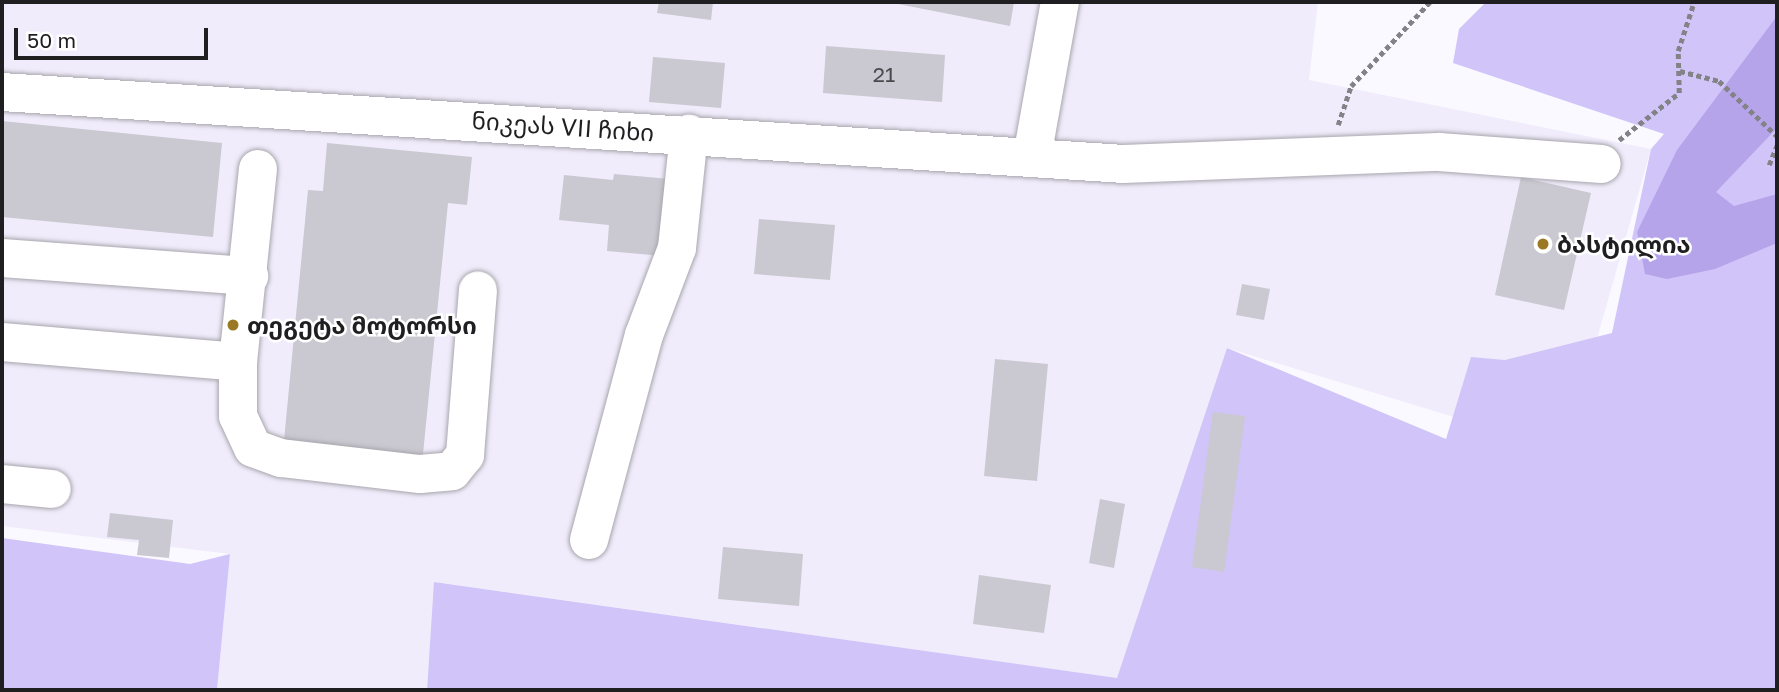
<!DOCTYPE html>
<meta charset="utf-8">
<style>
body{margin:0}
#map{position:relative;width:1779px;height:692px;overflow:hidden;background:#faf9ff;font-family:"Golos Text","Noto Sans Georgian",sans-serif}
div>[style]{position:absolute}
.built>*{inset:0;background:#f0ecfb}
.green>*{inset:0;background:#d1c4f9}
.water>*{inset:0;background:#b6a4ea}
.building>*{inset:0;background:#cac8d0}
.path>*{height:4.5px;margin-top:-2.25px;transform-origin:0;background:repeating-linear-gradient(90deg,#838387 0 5px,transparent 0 8.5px)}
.roads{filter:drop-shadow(0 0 2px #a8a6ad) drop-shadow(0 0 2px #a8a6ad)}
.minor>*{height:38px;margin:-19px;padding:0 19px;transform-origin:19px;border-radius:19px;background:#fff}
.dots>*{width:19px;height:19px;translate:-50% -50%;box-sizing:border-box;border:4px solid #fff;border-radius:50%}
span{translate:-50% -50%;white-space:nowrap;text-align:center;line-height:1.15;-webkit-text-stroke:5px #fff;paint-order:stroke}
.number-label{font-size:21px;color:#4a494d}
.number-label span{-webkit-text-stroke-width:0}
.street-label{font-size:24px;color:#1f1f21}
.poi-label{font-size:24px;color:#1f1f21;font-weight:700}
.left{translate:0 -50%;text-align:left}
.frame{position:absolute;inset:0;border:4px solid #1f1f21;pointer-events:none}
.scale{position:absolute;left:14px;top:28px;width:194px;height:32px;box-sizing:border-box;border:4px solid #1f1f21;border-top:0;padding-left:9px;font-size:21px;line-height:24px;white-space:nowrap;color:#1f1f21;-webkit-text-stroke:5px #fff;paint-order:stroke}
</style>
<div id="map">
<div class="built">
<div style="clip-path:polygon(2px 2px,1318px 2px,1309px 80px,1651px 149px,1565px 451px,1227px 348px,1117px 678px,435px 582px,427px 690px,217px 690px,230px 554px,2px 526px)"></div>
</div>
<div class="green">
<div style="clip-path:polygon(1486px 2px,1777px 2px,1777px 690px,427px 690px,434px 582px,1117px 678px,1227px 348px,1446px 439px,1471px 357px,1505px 360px,1612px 333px,1651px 149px,1664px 134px,1453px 63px,1459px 29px)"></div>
<div style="clip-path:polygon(2px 538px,190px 564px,230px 554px,217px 690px,2px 690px)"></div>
</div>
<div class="water">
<div style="clip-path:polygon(1777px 16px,1777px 128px,1716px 192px,1734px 206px,1777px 194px,1777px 243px,1715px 269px,1667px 279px,1645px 274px,1637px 232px,1677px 150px)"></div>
</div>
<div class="building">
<div style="clip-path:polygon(659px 2px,713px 2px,711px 20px,657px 13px)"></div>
<div style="clip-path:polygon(888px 2px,1014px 2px,1010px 26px)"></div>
<div style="clip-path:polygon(826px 46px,945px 55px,942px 102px,823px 93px)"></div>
<div style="clip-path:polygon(653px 57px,725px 63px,721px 108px,649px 102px)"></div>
<div style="clip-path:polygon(2px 121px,222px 143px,213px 237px,2px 217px)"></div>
<div style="clip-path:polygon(327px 143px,472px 157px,467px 205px,448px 203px,422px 464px,283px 451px,308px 190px,323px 191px)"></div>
<div style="clip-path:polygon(614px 174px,670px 179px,663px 256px,607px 251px,609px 225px,559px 220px,564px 175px,613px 180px)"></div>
<div style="clip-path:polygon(1521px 177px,1591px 193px,1564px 310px,1495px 295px)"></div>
<div style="clip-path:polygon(759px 219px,835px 225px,830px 280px,754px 274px)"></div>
<div style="clip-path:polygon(1242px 284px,1270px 289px,1264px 320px,1236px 315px)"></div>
<div style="clip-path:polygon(995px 359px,1048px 364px,1037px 481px,984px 476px)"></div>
<div style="clip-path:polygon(1213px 412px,1245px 416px,1224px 572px,1192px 567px)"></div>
<div style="clip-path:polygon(1100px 499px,1125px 504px,1114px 568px,1089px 563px)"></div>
<div style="clip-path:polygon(110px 513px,173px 520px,169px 558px,137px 555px,139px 540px,107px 537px)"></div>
<div style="clip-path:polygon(723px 547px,803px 554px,799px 606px,718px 599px)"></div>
<div style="clip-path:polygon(979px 575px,1051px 585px,1044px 633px,973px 624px)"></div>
</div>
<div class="path">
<div style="left:1680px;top:71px;width:40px;rotate:14.4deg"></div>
<div style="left:1719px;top:81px;width:80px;rotate:43.5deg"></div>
<div style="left:1338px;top:125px;width:41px;rotate:-71.6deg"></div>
<div style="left:1351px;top:86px;width:115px;rotate:-46.8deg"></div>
<div style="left:1619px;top:140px;width:76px;rotate:-38.1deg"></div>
<div style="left:1679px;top:93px;width:42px;rotate:-91.4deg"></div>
<div style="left:1678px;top:51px;width:52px;rotate:-71.9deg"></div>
<div style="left:1769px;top:165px;width:22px;rotate:-68deg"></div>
</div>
<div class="roads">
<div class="minor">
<div style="left:2px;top:92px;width:1123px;rotate:3.67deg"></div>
<div style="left:1123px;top:164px;width:316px;rotate:-2.2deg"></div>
<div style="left:1439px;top:152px;width:163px;rotate:4.2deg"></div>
<div style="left:1032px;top:157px;width:158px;rotate:-79.8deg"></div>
<div style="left:2px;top:258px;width:248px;rotate:4.2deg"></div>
<div style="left:2px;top:342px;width:237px;rotate:4.8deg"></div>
<div style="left:238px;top:362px;width:54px;rotate:90deg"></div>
<div style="left:238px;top:416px;width:35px;rotate:65deg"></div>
<div style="left:253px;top:448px;width:30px;rotate:20deg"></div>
<div style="left:281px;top:458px;width:140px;rotate:6.6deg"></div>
<div style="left:420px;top:474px;width:32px;rotate:-5deg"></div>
<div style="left:452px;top:471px;width:21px;rotate:-51deg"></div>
<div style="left:465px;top:455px;width:165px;rotate:-85.5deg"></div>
<div style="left:238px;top:362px;width:194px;rotate:-84.1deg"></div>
<div style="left:2px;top:484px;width:50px;rotate:5.7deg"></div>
<div style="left:589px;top:540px;width:212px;rotate:-75deg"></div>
<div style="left:644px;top:335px;width:93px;rotate:-69.2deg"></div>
<div style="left:677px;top:248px;width:115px;rotate:-84deg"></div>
</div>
</div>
<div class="dots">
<div style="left:1543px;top:244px;background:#9b7924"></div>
<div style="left:233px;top:325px;background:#9b7924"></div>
</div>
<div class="number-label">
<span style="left:884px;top:74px">21</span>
</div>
<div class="street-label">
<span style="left:563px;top:126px;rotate:4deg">ნიკეას VII ჩიხი</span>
</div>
<div class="poi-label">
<span class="left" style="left:1557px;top:244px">ბასტილია</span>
<span class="left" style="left:247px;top:325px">თეგეტა მოტორსი</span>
</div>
<div class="frame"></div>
<div class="scale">50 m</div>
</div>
